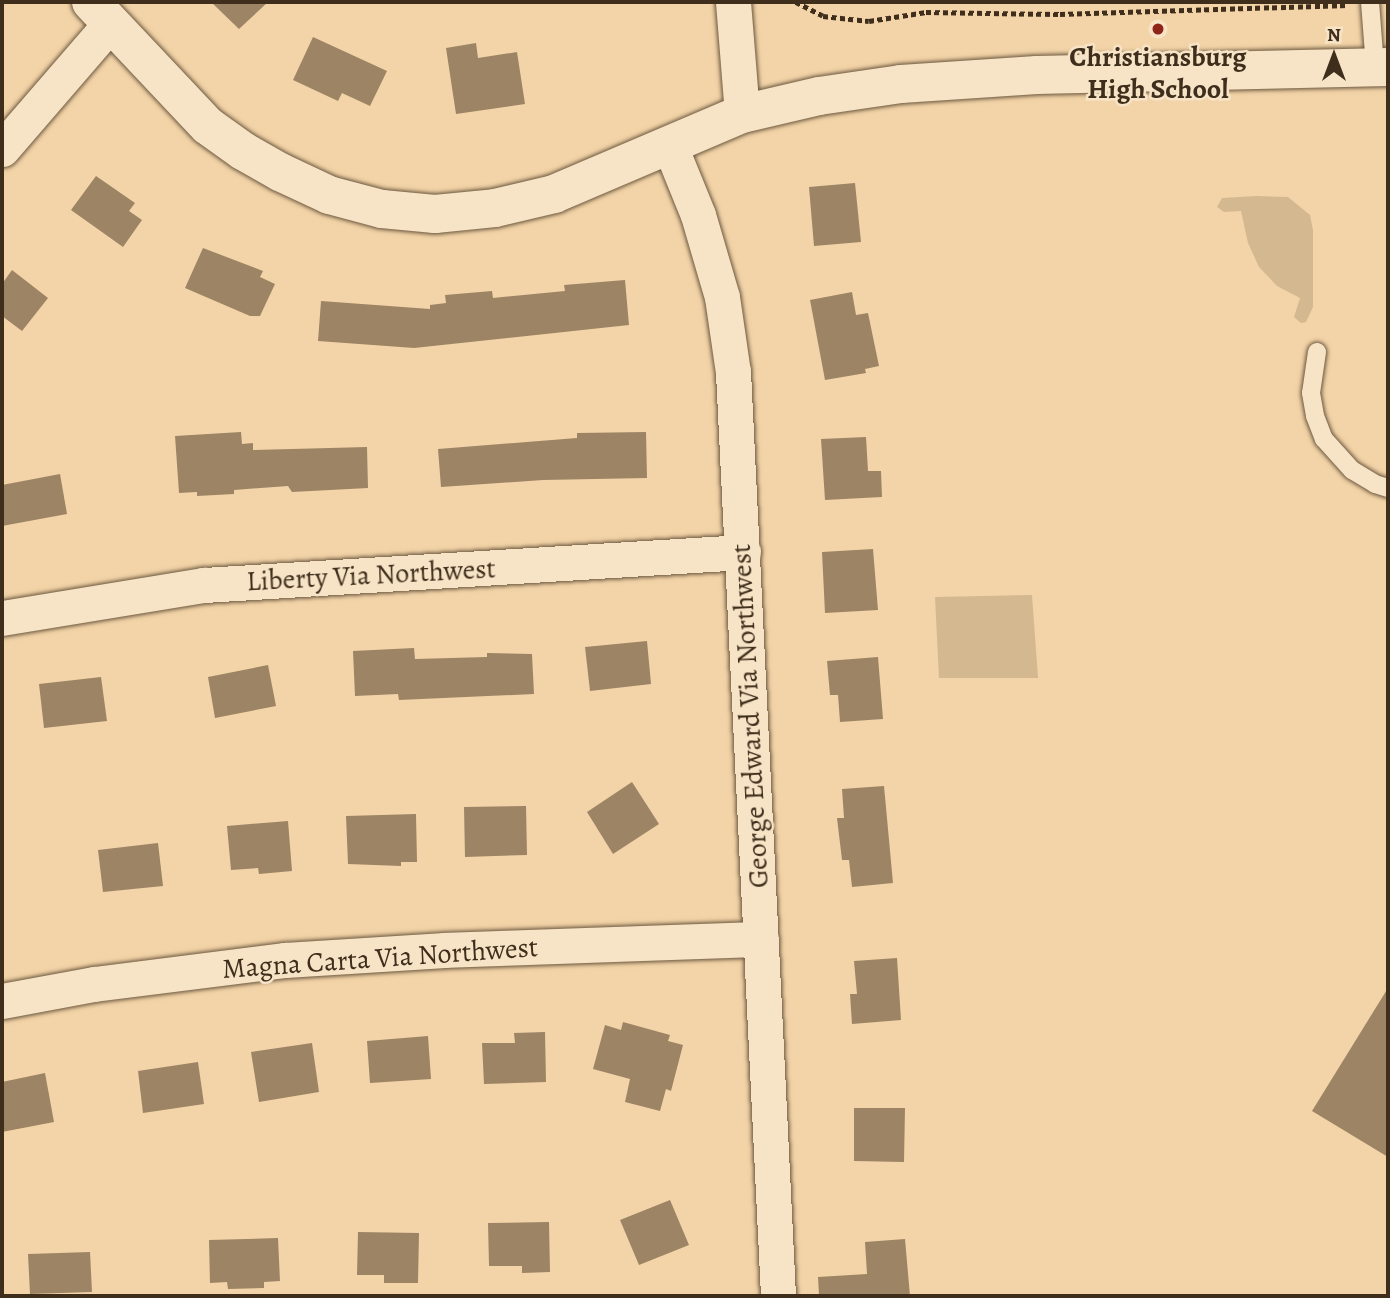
<!DOCTYPE html>
<style>
body{margin:0}
#map{position:relative;width:1390px;height:1298px;overflow:hidden;background:#f3d4a8;font-family:Alegreya,serif}
div>[style]{position:absolute}
.green>*{inset:0;background:#d4b890}
.building>*{inset:0;background:#9d8465}
.path>*{height:4.5px;margin-top:-2.25px;transform-origin:0;background:repeating-linear-gradient(90deg,#3f2e1c 0 5px,transparent 0 8.5px)}
.roads{filter:drop-shadow(0 0 2px #6c583f) drop-shadow(0 0 2px #6c583f)}
.service>*{height:18px;margin:-9px;padding:0 9px;transform-origin:9px;border-radius:9px;background:#f7e3c6}
.minor>*{height:35px;margin:-17.5px;padding:0 17.5px;transform-origin:17.5px;border-radius:17.5px;background:#f7e3c6}
.tertiary>*{height:38px;margin:-19px;padding:0 19px;transform-origin:19px;border-radius:19px;background:#f7e3c6}
.dots>*{width:19px;height:19px;translate:-50% -50%;box-sizing:border-box;border:4px solid #f7e3c6;border-radius:50%}
span{translate:-50% -50%;white-space:nowrap;text-align:center;line-height:1.15;-webkit-text-stroke:5px #f7e3c6;paint-order:stroke}
.poi-label{font-size:28px;color:#3f2e1c;font-weight:700}
.street-label{font-size:28px;color:#3f2e1c}
.frame{position:absolute;inset:0;border:4px solid #3f2e1c;pointer-events:none}
.north{position:absolute;left:1299px;top:21px;width:70px;height:70px;-webkit-text-stroke:5px #f7e3c6;paint-order:stroke;rotate:0deg;font-size:19px;font-weight:700;line-height:28px;text-align:center;color:#3f2e1c}
.north::after{content:'';display:block;margin:auto;width:24px;height:32px;background:#3f2e1c;clip-path:polygon(50% 0,100% 100%,50% 72%,0 100%)}
</style>
<div id="map">
<div class="green">
<div style="clip-path:polygon(1257px 196px,1288px 197px,1310px 215px,1313px 230px,1313px 307px,1306px 322px,1301px 323px,1294px 317px,1300px 298px,1277px 286px,1259px 267px,1248px 243px,1241px 211px,1224px 212px,1217px 207px,1222px 198px)"></div>
<div style="clip-path:polygon(1032px 595px,1038px 678px,939px 678px,935px 597px)"></div>
</div>
<div class="building">
<div style="clip-path:polygon(211px 2px,268px 2px,239px 29px)"></div>
<div style="clip-path:polygon(313px 37px,387px 71px,370px 106px,342px 93px,338px 101px,293px 80px)"></div>
<div style="clip-path:polygon(476px 43px,478px 58px,517px 52px,525px 104px,456px 114px,446px 48px)"></div>
<div style="clip-path:polygon(96px 176px,135px 203px,129px 211px,142px 220px,123px 247px,71px 210px)"></div>
<div style="clip-path:polygon(855px 183px,861px 242px,814px 246px,809px 187px)"></div>
<div style="clip-path:polygon(203px 248px,263px 271px,260px 277px,275px 284px,260px 316px,250px 316px,185px 288px)"></div>
<div style="clip-path:polygon(12px 270px,48px 298px,22px 331px,2px 316px,2px 284px)"></div>
<div style="clip-path:polygon(625px 280px,629px 325px,414px 348px,318px 341px,321px 301px,430px 309px,430px 305px,446px 303px,445px 295px,492px 291px,493px 298px,565px 291px,564px 285px)"></div>
<div style="clip-path:polygon(852px 292px,856px 315px,868px 313px,879px 366px,865px 369px,866px 373px,825px 380px,810px 300px)"></div>
<div style="clip-path:polygon(241px 432px,242px 444px,253px 443px,253px 450px,367px 447px,368px 488px,292px 492px,288px 486px,234px 490px,234px 494px,197px 496px,197px 492px,179px 493px,175px 436px)"></div>
<div style="clip-path:polygon(646px 432px,647px 478px,543px 480px,441px 487px,438px 449px,577px 438px,577px 433px)"></div>
<div style="clip-path:polygon(866px 437px,868px 471px,881px 471px,882px 497px,825px 500px,821px 439px)"></div>
<div style="clip-path:polygon(60px 474px,67px 514px,2px 526px,2px 485px)"></div>
<div style="clip-path:polygon(873px 549px,878px 610px,825px 613px,822px 552px)"></div>
<div style="clip-path:polygon(647px 641px,651px 684px,590px 691px,585px 647px)"></div>
<div style="clip-path:polygon(414px 648px,415px 659px,487px 657px,487px 653px,532px 654px,534px 694px,399px 700px,398px 694px,355px 696px,353px 651px)"></div>
<div style="clip-path:polygon(878px 657px,883px 719px,840px 722px,838px 695px,830px 695px,827px 661px)"></div>
<div style="clip-path:polygon(268px 665px,276px 706px,215px 718px,208px 677px)"></div>
<div style="clip-path:polygon(101px 677px,107px 721px,44px 728px,39px 684px)"></div>
<div style="clip-path:polygon(632px 782px,659px 824px,613px 854px,587px 812px)"></div>
<div style="clip-path:polygon(884px 786px,893px 883px,852px 887px,849px 860px,842px 860px,837px 818px,844px 818px,842px 789px)"></div>
<div style="clip-path:polygon(526px 806px,527px 855px,465px 857px,464px 807px)"></div>
<div style="clip-path:polygon(416px 814px,417px 862px,401px 862px,401px 866px,348px 864px,346px 816px)"></div>
<div style="clip-path:polygon(288px 821px,292px 871px,259px 874px,258px 868px,231px 870px,227px 826px)"></div>
<div style="clip-path:polygon(158px 843px,163px 886px,103px 892px,98px 850px)"></div>
<div style="clip-path:polygon(897px 958px,901px 1020px,852px 1024px,850px 994px,857px 994px,854px 961px)"></div>
<div style="clip-path:polygon(1388px 988px,1388px 1157px,1312px 1111px)"></div>
<div style="clip-path:polygon(623px 1022px,670px 1035px,668px 1041px,683px 1045px,671px 1091px,666px 1089px,660px 1111px,625px 1102px,630px 1079px,593px 1069px,605px 1025px,621px 1030px)"></div>
<div style="clip-path:polygon(545px 1032px,546px 1082px,484px 1084px,482px 1043px,515px 1043px,514px 1033px)"></div>
<div style="clip-path:polygon(428px 1036px,431px 1079px,370px 1083px,367px 1041px)"></div>
<div style="clip-path:polygon(312px 1043px,319px 1092px,259px 1102px,251px 1052px)"></div>
<div style="clip-path:polygon(198px 1062px,204px 1104px,143px 1113px,138px 1071px)"></div>
<div style="clip-path:polygon(45px 1073px,54px 1122px,2px 1132px,2px 1082px)"></div>
<div style="clip-path:polygon(854px 1108px,905px 1108px,904px 1162px,854px 1161px)"></div>
<div style="clip-path:polygon(670px 1200px,689px 1245px,639px 1265px,620px 1220px)"></div>
<div style="clip-path:polygon(549px 1222px,550px 1272px,522px 1273px,522px 1266px,489px 1266px,488px 1223px)"></div>
<div style="clip-path:polygon(358px 1232px,419px 1233px,418px 1283px,384px 1283px,384px 1275px,357px 1275px)"></div>
<div style="clip-path:polygon(278px 1238px,280px 1281px,264px 1282px,264px 1288px,228px 1289px,227px 1282px,210px 1283px,209px 1240px)"></div>
<div style="clip-path:polygon(905px 1239px,910px 1296px,819px 1296px,818px 1277px,867px 1274px,865px 1242px)"></div>
<div style="clip-path:polygon(90px 1252px,92px 1292px,30px 1294px,28px 1254px)"></div>
</div>
<div class="path">
<div style="left:796px;top:2px;width:30px;rotate:27deg"></div>
<div style="left:823px;top:16px;width:46px;rotate:6.2deg"></div>
<div style="left:869px;top:21px;width:58px;rotate:-9deg"></div>
<div style="left:926px;top:12px;width:134px;rotate:0.9deg"></div>
<div style="left:1060px;top:14px;width:289px;rotate:-1.8deg"></div>
</div>
<div class="roads">
<div class="service">
<div style="left:1370px;top:2px;width:65px;rotate:85.6deg"></div>
<div style="left:1317px;top:352px;width:41px;rotate:98.3deg"></div>
<div style="left:1311px;top:393px;width:23px;rotate:80deg"></div>
<div style="left:1315px;top:416px;width:25px;rotate:69deg"></div>
<div style="left:1324px;top:439px;width:42px;rotate:47.9deg"></div>
<div style="left:1352px;top:470px;width:27px;rotate:31deg"></div>
<div style="left:1375px;top:484px;width:14px;rotate:17deg"></div>
</div>
<div class="minor">
<div style="left:733px;top:2px;width:112px;rotate:85.4deg"></div>
<div style="left:670px;top:146px;width:74px;rotate:67.9deg"></div>
<div style="left:698px;top:215px;width:85px;rotate:73.7deg"></div>
<div style="left:722px;top:297px;width:76px;rotate:81.7deg"></div>
<div style="left:733px;top:372px;width:925px;rotate:87.21deg"></div>
<div style="left:2px;top:149px;width:165px;rotate:-49.2deg"></div>
<div style="left:2px;top:618px;width:205px;rotate:-9.3deg"></div>
<div style="left:204px;top:585px;width:540px;rotate:-3.5deg"></div>
<div style="left:2px;top:1001px;width:94px;rotate:-10.5deg"></div>
<div style="left:94px;top:984px;width:193px;rotate:-7.2deg"></div>
<div style="left:285px;top:960px;width:160px;rotate:-3.6deg"></div>
<div style="left:445px;top:950px;width:316px;rotate:-2deg"></div>
</div>
<div class="tertiary">
<div style="left:91px;top:2px;width:170px;rotate:46.7deg"></div>
<div style="left:208px;top:126px;width:43px;rotate:35.5deg"></div>
<div style="left:243px;top:151px;width:43px;rotate:29.6deg"></div>
<div style="left:280px;top:172px;width:54px;rotate:25.1deg"></div>
<div style="left:329px;top:195px;width:55px;rotate:14.8deg"></div>
<div style="left:382px;top:209px;width:53px;rotate:5.4deg"></div>
<div style="left:435px;top:214px;width:60px;rotate:-5.7deg"></div>
<div style="left:495px;top:208px;width:61px;rotate:-13.3deg"></div>
<div style="left:554px;top:194px;width:204px;rotate:-23.1deg"></div>
<div style="left:742px;top:114px;width:79px;rotate:-13.2deg"></div>
<div style="left:819px;top:96px;width:83px;rotate:-8.3deg"></div>
<div style="left:901px;top:84px;width:136px;rotate:-3.8deg"></div>
<div style="left:1037px;top:75px;width:351px;rotate:-1.3deg"></div>
</div>
</div>
<div class="dots">
<div style="left:1158px;top:29px;background:#8f2418"></div>
</div>
<div class="poi-label">
<span style="left:1158px;top:73px">Christiansburg<br>High School</span>
</div>
<div class="street-label">
<span style="left:371px;top:575px;rotate:-3deg">Liberty Via Northwest</span>
<span style="left:750px;top:716px;rotate:-93deg">George Edward Via Northwest</span>
<span style="left:380px;top:958px;rotate:-4deg">Magna Carta Via Northwest</span>
</div>
<div class="frame"></div>
<div class="north">N</div>
</div>
